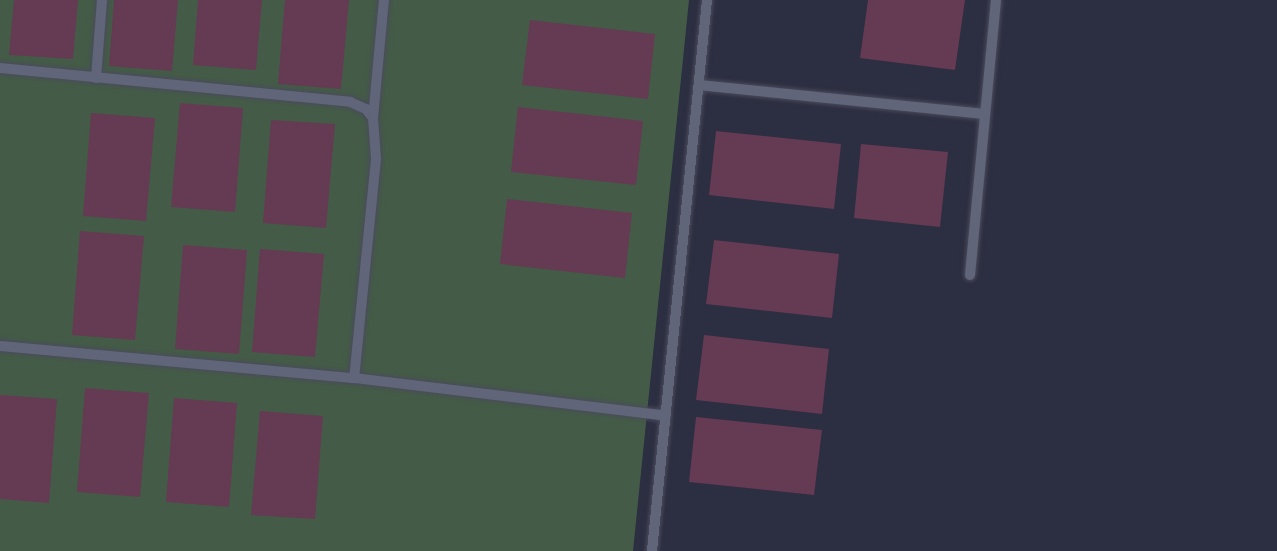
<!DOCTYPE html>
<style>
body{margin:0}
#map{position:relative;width:1277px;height:551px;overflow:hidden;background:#2c2e41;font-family:"Alegreya Sans",sans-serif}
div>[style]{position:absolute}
.green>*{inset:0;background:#445c47}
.building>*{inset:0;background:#653a53}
.roads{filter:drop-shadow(0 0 2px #4a4b5b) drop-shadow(0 0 2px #4a4b5b)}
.lane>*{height:10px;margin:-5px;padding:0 5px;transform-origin:5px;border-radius:5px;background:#61657a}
span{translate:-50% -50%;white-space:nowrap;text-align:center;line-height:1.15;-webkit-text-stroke:4.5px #161720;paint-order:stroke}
</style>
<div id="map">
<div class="green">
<div style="clip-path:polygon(0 0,689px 0,633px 551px,0 551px)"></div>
</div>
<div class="building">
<div style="clip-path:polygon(14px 0,78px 0,73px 59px,9px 55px)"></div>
<div style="clip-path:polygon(114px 0,178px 0,172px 71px,109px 66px)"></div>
<div style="clip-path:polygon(198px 0,262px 0,256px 70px,193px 65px)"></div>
<div style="clip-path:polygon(285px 0,349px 0,341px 89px,278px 84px)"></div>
<div style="clip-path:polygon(868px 0,965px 0,955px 70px,860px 58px)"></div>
<div style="clip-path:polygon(530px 20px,655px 34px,648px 99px,522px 85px)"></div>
<div style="clip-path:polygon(180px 103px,243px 108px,235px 212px,171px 207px)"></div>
<div style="clip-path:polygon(518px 107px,643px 121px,636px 185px,511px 172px)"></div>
<div style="clip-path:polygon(91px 113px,155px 118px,146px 221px,83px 216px)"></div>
<div style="clip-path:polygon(271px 120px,335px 124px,326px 228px,263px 223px)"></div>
<div style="clip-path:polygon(716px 131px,841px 144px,834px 209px,709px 195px)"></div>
<div style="clip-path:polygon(861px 144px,948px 152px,940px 227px,854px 218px)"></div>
<div style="clip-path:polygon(507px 199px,632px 213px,625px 278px,500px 264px)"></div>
<div style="clip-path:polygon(80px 231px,144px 236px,135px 340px,72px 335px)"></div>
<div style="clip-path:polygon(714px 240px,839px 254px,832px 318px,706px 304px)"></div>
<div style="clip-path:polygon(183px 245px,247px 250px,239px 354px,175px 349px)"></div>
<div style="clip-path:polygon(260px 249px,324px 254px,315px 357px,252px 352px)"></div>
<div style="clip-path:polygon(704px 335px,829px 349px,822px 414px,696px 400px)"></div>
<div style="clip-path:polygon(85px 388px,149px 393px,140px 497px,77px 492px)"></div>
<div style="clip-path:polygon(0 395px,57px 399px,49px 503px,0 499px)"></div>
<div style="clip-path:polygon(174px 398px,237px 403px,229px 507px,166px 502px)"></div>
<div style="clip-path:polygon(260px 411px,323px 416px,315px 519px,251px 515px)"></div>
<div style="clip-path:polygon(696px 417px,822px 430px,814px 495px,689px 482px)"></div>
</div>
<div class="roads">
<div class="lane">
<div style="left:0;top:68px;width:352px;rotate:5.5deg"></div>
<div style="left:350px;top:102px;width:17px;rotate:24deg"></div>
<div style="left:366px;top:109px;width:11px;rotate:52deg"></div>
<div style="left:373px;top:118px;width:41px;rotate:85.8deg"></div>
<div style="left:376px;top:159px;width:220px;rotate:95.7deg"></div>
<div style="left:96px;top:78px;width:78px;rotate:-85.6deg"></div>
<div style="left:699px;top:85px;width:287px;rotate:5.8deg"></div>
<div style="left:373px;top:118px;width:119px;rotate:-84.7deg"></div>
<div style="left:970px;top:275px;width:276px;rotate:-84.6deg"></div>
<div style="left:0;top:346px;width:355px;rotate:5.2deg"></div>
<div style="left:354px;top:378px;width:314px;rotate:6.9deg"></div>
<div style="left:652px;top:551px;width:554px;rotate:-84.3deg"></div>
</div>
</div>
</div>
